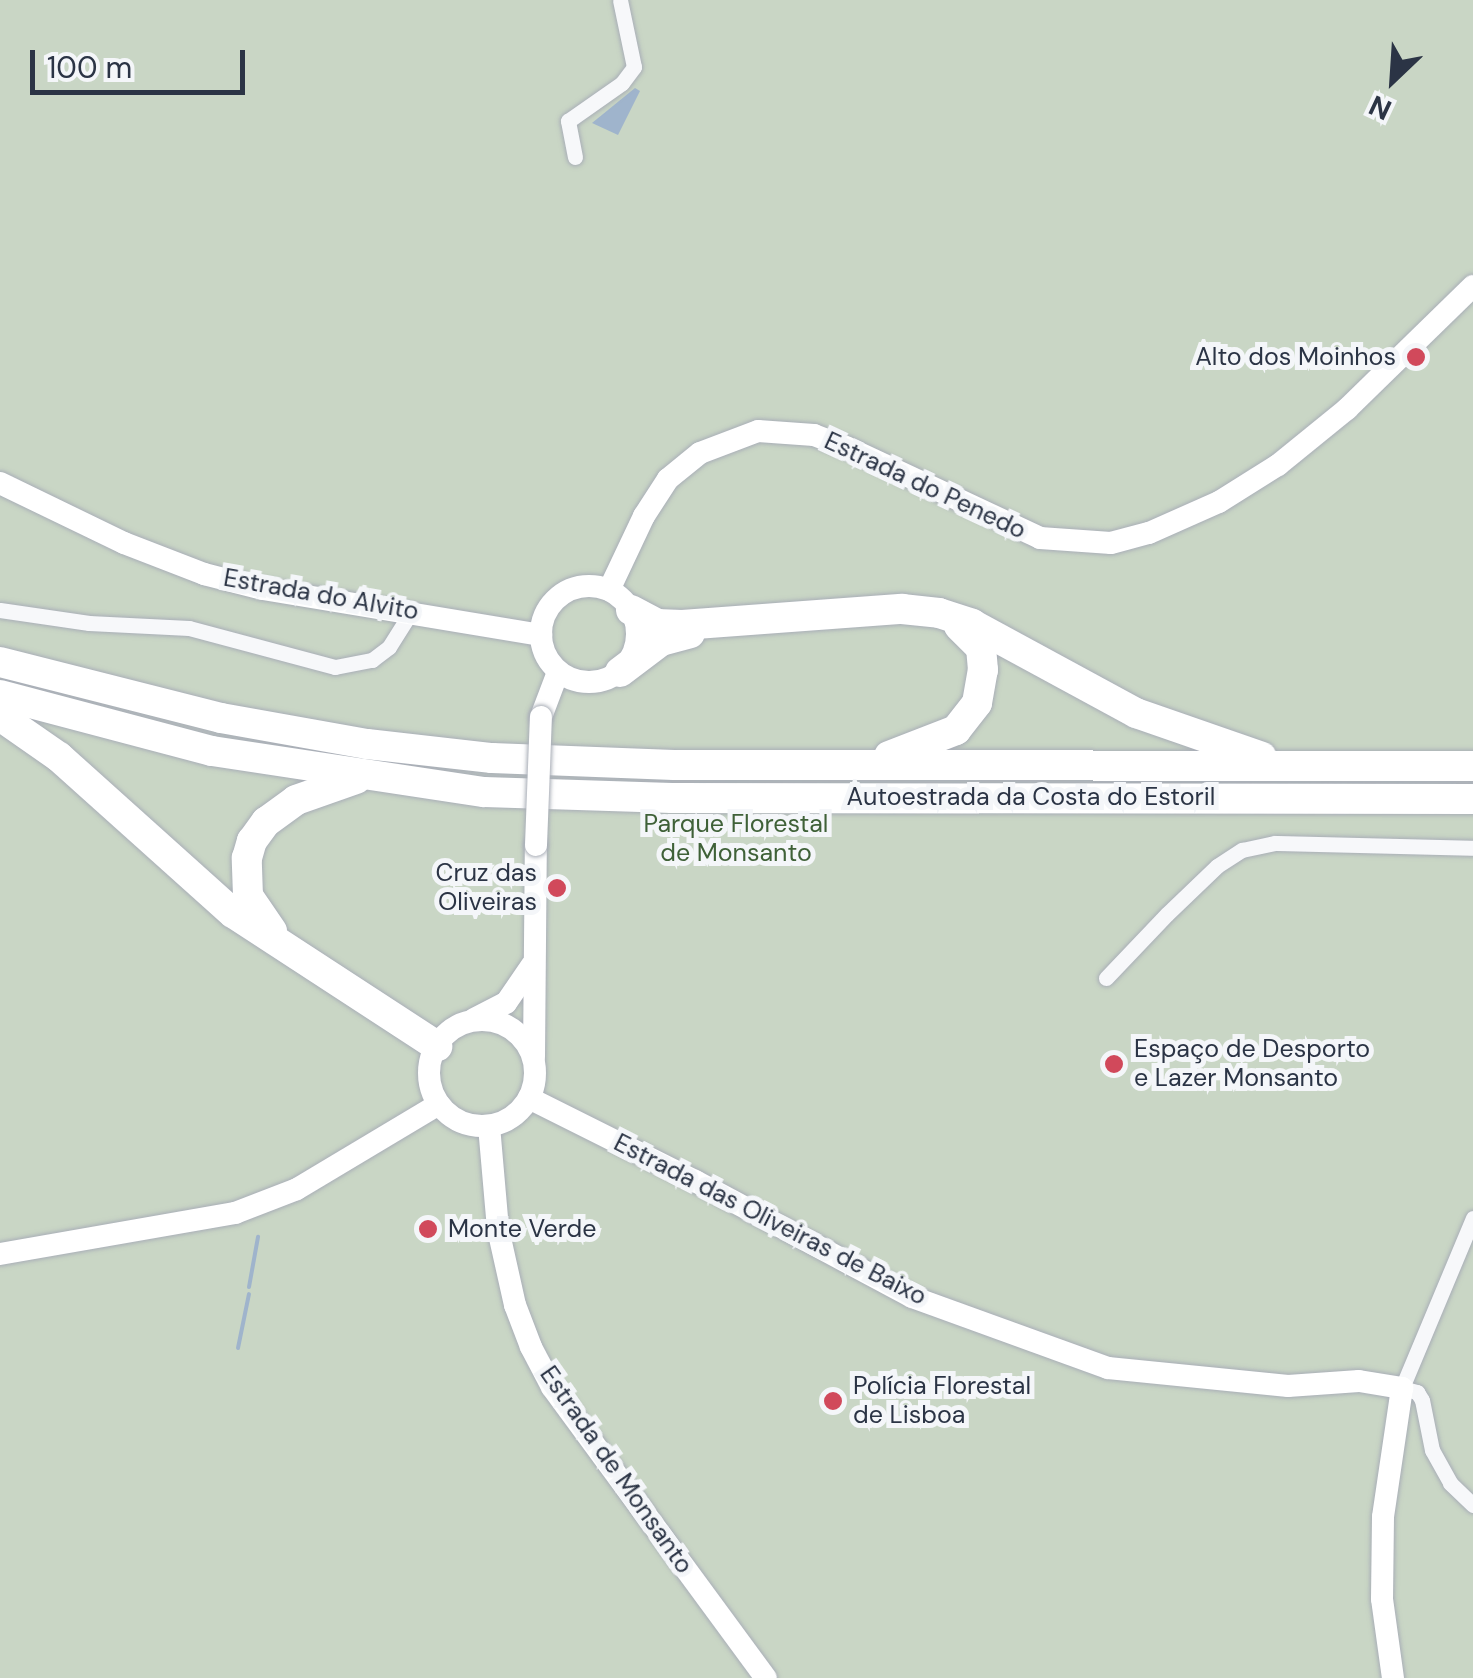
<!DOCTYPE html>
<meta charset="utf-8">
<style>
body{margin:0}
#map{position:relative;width:1473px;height:1678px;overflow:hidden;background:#e4e7ec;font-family:"DM Sans",sans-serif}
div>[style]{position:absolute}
.green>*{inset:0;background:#c9d6c5}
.water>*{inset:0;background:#9fb4cc}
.stream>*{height:4px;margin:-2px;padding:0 2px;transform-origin:2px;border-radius:2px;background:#9fb4cc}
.roads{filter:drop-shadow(0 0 2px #a9aeb7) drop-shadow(0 0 2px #a9aeb7)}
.street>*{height:15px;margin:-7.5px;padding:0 7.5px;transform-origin:7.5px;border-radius:7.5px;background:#f7f8fa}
.secondary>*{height:22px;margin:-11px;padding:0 11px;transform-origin:11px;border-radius:11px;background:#fff}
.secondary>.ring{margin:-11px;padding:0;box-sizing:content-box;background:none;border:22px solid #fff;border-radius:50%}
.highway>*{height:30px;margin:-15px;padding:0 15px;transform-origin:15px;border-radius:15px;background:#fff}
.bridges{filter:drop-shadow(0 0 2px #a9aeb7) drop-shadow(0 0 2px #a9aeb7)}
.secondary-bridge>*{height:22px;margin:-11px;padding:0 11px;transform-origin:11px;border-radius:11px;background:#fff}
.dots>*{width:28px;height:28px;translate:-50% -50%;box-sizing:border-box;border:5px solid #f4f6f9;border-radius:50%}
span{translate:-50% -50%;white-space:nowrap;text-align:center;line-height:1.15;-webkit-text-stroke:10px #f4f6f9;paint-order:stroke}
.poi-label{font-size:25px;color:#2b3445}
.right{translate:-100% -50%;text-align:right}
.left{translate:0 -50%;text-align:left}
.street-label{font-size:25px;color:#2b3445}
.park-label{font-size:25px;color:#3f6138}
.north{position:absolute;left:1343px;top:30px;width:100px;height:100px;-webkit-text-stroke:8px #f4f6f9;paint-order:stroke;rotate:205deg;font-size:28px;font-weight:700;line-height:40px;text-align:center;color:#2b3445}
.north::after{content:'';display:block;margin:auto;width:35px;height:45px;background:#2b3445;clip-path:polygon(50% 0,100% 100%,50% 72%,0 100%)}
.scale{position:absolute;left:30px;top:50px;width:215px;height:45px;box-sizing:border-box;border:5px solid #2b3445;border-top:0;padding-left:12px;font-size:30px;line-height:35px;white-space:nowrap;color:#2b3445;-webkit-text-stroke:8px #f4f6f9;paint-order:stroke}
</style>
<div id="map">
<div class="green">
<div style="clip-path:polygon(0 0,1473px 0,1473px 1678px,0 1678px)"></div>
</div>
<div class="water">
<div style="clip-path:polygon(635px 88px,640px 91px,618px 135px,592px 123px)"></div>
</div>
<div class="stream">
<div style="left:249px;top:1287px;width:51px;rotate:-79.8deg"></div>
<div style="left:238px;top:1348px;width:55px;rotate:-78.5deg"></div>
</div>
<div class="roads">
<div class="street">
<div style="left:575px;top:157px;width:37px;rotate:-101deg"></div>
<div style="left:568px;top:121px;width:66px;rotate:-35.1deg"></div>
<div style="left:622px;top:83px;width:20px;rotate:-53deg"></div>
<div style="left:634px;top:67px;width:68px;rotate:-101.8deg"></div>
<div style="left:0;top:610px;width:90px;rotate:8.3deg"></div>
<div style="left:89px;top:623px;width:100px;rotate:2.9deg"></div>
<div style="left:189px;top:628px;width:151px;rotate:15deg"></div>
<div style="left:335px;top:667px;width:38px;rotate:-11deg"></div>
<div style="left:372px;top:660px;width:21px;rotate:-37deg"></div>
<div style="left:389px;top:647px;width:41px;rotate:-57.8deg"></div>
<div style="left:1106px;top:978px;width:88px;rotate:-46.4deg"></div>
<div style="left:1167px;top:914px;width:69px;rotate:-43.8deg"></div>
<div style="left:1217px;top:866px;width:30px;rotate:-33deg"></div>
<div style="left:1242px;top:850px;width:34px;rotate:-12deg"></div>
<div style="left:1275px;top:843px;width:198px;rotate:1.4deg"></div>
<div style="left:1473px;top:1218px;width:184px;rotate:112.7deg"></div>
<div style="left:1402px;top:1388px;width:16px;rotate:15deg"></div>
<div style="left:1417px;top:1392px;width:9px;rotate:58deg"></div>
<div style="left:1422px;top:1400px;width:51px;rotate:78.7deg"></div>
<div style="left:1432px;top:1450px;width:38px;rotate:61deg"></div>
<div style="left:1450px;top:1483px;width:32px;rotate:44deg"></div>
</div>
<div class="secondary">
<div style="left:0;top:483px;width:138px;rotate:25.8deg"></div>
<div style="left:124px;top:543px;width:86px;rotate:21.2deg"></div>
<div style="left:204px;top:574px;width:61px;rotate:14.3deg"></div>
<div style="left:263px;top:589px;width:282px;rotate:9.4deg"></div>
<div class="ring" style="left:541px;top:586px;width:74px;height:74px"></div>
<div style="left:609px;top:590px;width:82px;rotate:-64.7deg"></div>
<div style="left:644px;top:516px;width:44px;rotate:-57deg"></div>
<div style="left:668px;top:479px;width:41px;rotate:-39.1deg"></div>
<div style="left:700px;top:453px;width:62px;rotate:-20.8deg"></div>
<div style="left:758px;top:431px;width:56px;rotate:4.1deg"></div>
<div style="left:814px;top:435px;width:34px;rotate:21deg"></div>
<div style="left:846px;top:447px;width:214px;rotate:25.1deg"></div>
<div style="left:1040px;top:538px;width:71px;rotate:4deg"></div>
<div style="left:1111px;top:543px;width:39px;rotate:-15deg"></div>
<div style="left:1149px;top:533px;width:77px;rotate:-23.9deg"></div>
<div style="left:1219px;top:502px;width:70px;rotate:-32.1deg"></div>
<div style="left:1278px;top:465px;width:89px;rotate:-39.1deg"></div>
<div style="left:1347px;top:409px;width:176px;rotate:-44.3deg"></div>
<div style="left:541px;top:717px;width:48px;rotate:-69.3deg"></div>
<div style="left:474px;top:1019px;width:36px;rotate:-27deg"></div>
<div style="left:506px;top:1003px;width:46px;rotate:-55.6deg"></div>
<div class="ring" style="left:429px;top:1020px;width:84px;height:84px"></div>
<div style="left:534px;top:1057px;width:212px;rotate:-89.5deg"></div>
<div style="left:529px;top:1098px;width:186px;rotate:26.6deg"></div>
<div style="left:695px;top:1181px;width:246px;rotate:28.1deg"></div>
<div style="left:912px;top:1297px;width:208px;rotate:19.9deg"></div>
<div style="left:1108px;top:1368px;width:181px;rotate:5.7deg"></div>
<div style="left:1288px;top:1386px;width:71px;rotate:-4deg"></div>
<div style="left:1359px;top:1381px;width:44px;rotate:9.2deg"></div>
<div style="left:1402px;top:1388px;width:130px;rotate:98.4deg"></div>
<div style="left:1383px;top:1517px;width:82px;rotate:90.7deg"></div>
<div style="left:1382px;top:1599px;width:80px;rotate:82.1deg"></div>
<div style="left:489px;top:1126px;width:103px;rotate:85deg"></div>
<div style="left:498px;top:1229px;width:78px;rotate:77.4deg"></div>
<div style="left:515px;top:1305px;width:45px;rotate:69.1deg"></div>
<div style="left:531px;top:1347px;width:45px;rotate:62.3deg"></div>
<div style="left:552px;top:1387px;width:361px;rotate:53.7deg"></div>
<div style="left:0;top:1254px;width:239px;rotate:-9.9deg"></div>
<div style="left:235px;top:1213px;width:66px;rotate:-21.2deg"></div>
<div style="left:297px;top:1189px;width:165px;rotate:-30.9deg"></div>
</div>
<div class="highway">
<div style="left:631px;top:610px;width:30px;rotate:28deg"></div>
<div style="left:657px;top:624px;width:25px;rotate:2deg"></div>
<div style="left:682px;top:625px;width:221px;rotate:-4.2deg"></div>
<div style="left:902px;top:609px;width:37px;rotate:6deg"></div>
<div style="left:939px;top:613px;width:35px;rotate:18deg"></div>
<div style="left:972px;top:624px;width:187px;rotate:28.5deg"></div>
<div style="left:1136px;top:713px;width:133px;rotate:19.2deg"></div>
<div style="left:0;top:662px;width:228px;rotate:14.2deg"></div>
<div style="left:221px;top:718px;width:148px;rotate:10.1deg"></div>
<div style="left:367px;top:744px;width:126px;rotate:6.4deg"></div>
<div style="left:492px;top:758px;width:182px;rotate:2.2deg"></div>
<div style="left:674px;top:765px;width:799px;rotate:0.07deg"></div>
<div style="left:620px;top:672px;width:51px;rotate:-37.1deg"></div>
<div style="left:661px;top:641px;width:30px;rotate:-15deg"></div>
<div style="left:0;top:695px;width:219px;rotate:14.8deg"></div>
<div style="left:212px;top:751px;width:275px;rotate:8.6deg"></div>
<div style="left:484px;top:792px;width:188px;rotate:1.8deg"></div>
<div style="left:672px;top:798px;width:801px;rotate:0.07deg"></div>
<div style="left:0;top:716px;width:72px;rotate:34.8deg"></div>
<div style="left:59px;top:757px;width:234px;rotate:41.9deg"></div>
<div style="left:233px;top:913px;width:244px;rotate:33.1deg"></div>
<div style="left:889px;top:756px;width:72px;rotate:-21.2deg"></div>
<div style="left:956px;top:730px;width:34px;rotate:-52deg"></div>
<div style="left:977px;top:703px;width:34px;rotate:-80deg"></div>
<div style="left:983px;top:670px;width:22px;rotate:-95deg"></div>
<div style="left:981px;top:648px;width:31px;rotate:-135deg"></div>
<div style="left:272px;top:931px;width:42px;rotate:-124.4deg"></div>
<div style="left:248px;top:896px;width:38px;rotate:-92deg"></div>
<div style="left:247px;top:858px;width:18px;rotate:-74deg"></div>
<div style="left:252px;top:841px;width:24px;rotate:-54deg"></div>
<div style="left:266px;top:822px;width:37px;rotate:-36deg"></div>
<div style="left:296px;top:800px;width:64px;rotate:-19.3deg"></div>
</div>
</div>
<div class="bridges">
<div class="secondary-bridge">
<div style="left:536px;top:845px;width:128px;rotate:-87.8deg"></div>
</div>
</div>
<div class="dots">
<div style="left:1416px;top:357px;background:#d1495b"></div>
<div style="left:557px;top:888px;background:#d1495b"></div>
<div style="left:1114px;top:1064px;background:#d1495b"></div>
<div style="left:428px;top:1229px;background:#d1495b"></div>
<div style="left:833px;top:1401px;background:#d1495b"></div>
</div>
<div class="poi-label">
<span class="right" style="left:1396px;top:357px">Alto dos Moinhos</span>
<span class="right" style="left:537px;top:888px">Cruz das<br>Oliveiras</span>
<span class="left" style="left:1134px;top:1064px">Espaço de Desporto<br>e Lazer Monsanto</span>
<span class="left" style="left:448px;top:1229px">Monte Verde</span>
<span class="left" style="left:853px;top:1401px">Polícia Florestal<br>de Lisboa</span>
</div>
<div class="street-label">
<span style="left:925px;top:486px;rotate:25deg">Estrada do Penedo</span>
<span style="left:321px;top:595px;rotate:10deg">Estrada do Alvito</span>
<span style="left:1031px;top:797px">Autoestrada da Costa do Estoril</span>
<span style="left:770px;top:1220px;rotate:27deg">Estrada das Oliveiras de Baixo</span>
<span style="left:616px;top:1470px;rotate:55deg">Estrada de Monsanto</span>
</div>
<div class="park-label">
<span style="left:736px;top:839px">Parque Florestal<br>de Monsanto</span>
</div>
<div class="north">N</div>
<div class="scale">100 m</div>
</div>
